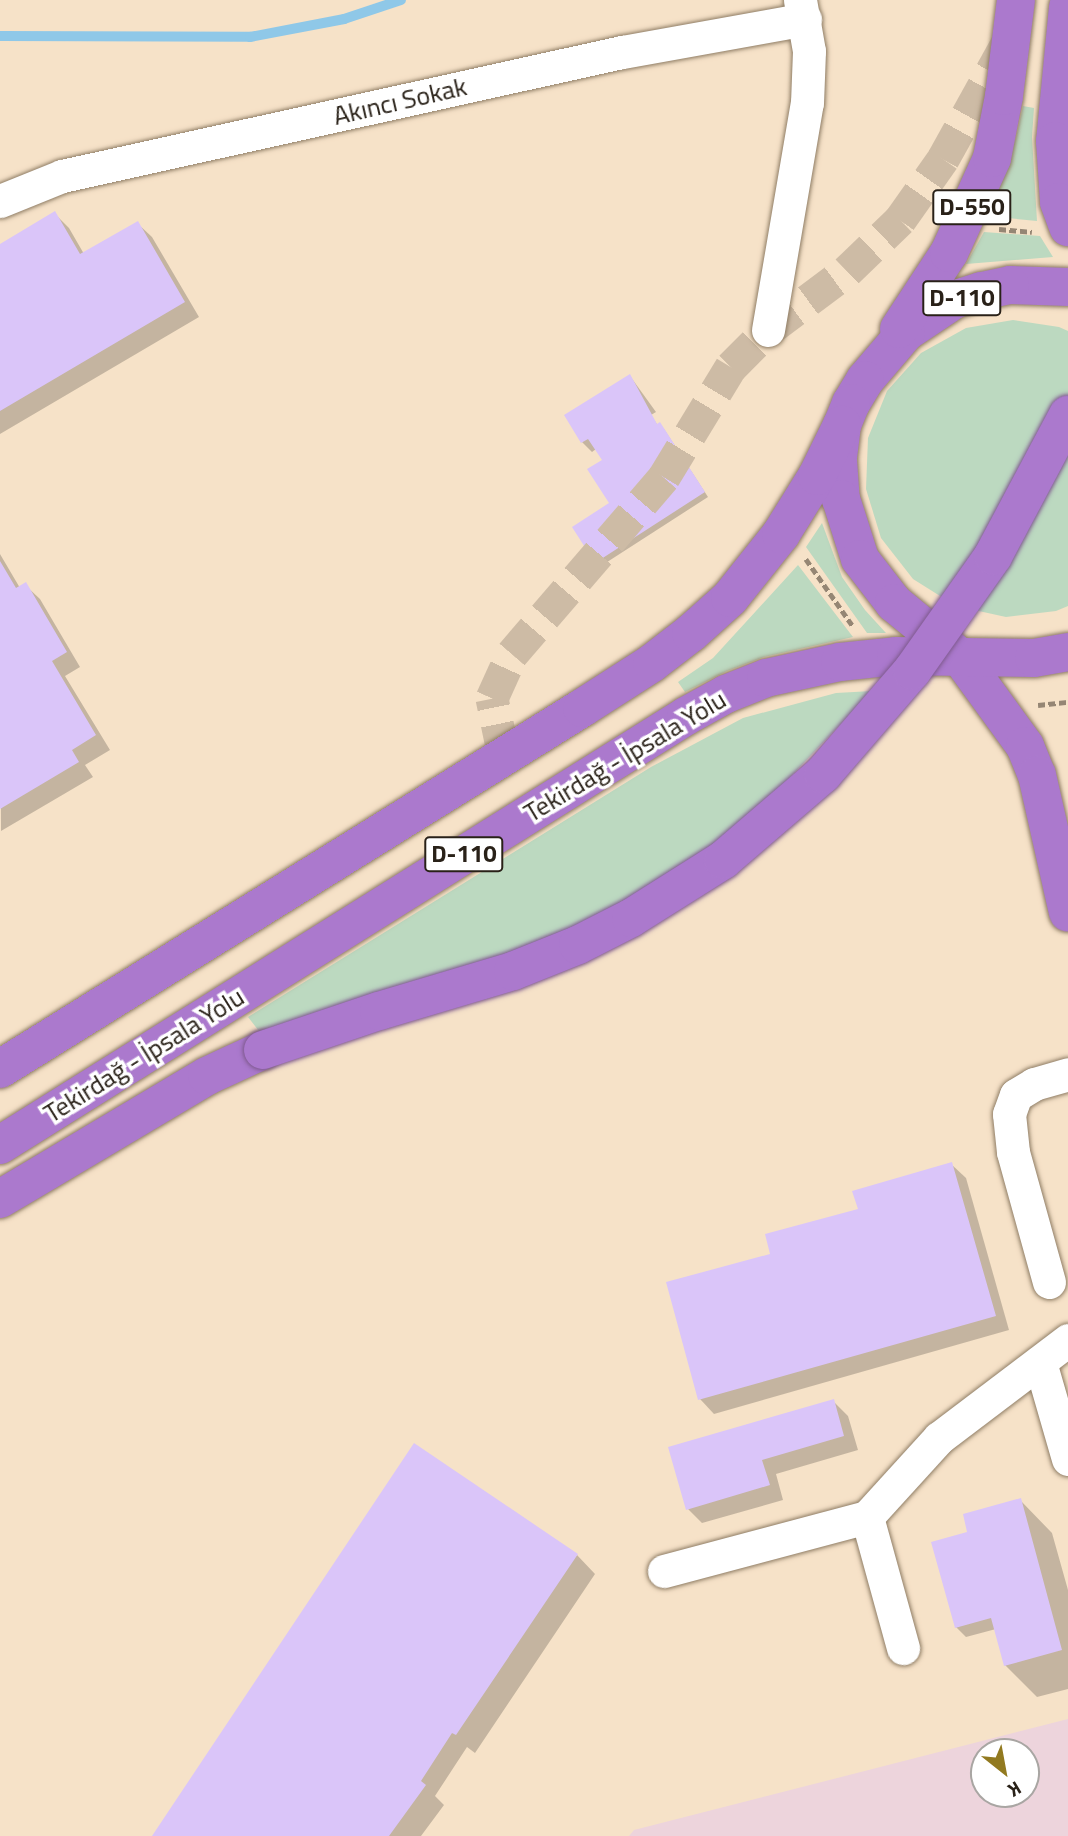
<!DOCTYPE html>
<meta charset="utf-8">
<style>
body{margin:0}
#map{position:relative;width:1068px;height:1836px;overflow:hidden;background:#f6e2c8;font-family:"Titillium Web",sans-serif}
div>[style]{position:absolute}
.industrial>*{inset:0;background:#edd4dc}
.green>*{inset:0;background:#bcd9c0}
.shadow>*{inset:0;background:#0003}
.stream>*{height:10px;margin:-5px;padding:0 5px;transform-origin:5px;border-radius:5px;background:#8fc8e8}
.building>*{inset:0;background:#dac5f9}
.minor-tunnel>*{height:33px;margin-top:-16.5px;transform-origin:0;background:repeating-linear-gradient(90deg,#cdbba5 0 33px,transparent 0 50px)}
.path>*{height:4.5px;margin-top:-2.25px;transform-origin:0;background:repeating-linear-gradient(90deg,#958674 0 7px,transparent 0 10.5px)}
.roads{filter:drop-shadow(0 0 2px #8f7d65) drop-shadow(0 0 2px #8f7d65)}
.minor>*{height:33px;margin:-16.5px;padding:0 16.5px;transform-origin:16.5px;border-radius:16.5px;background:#fff}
.highway>*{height:38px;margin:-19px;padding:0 19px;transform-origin:19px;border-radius:19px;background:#ab79cd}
.bridges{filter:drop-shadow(0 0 2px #7e5a8e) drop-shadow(0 0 2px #7e5a8e)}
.highway-bridge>*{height:38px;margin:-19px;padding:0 19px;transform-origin:19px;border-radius:19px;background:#ab79cd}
span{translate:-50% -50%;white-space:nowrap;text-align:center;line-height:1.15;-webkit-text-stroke:7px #fff;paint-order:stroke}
.shield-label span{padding:2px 5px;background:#fff;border:2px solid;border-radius:5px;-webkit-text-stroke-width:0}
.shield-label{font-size:24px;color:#292118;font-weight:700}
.street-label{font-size:26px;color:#292118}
.north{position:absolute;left:970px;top:1738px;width:70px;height:70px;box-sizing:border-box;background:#fff;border:2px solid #a9a6a3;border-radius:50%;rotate:149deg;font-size:19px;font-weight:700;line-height:28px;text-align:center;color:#292118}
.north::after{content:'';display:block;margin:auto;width:24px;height:32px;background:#927a20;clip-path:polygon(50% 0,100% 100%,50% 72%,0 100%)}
</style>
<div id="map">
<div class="industrial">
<div style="clip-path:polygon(evenodd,1068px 1719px,1068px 1836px,629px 1836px,634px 1830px,1068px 1719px,984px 1752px,1026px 1752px,1026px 1794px,984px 1794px,984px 1752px)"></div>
</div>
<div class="green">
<div style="clip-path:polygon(1023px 106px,1034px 108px,1032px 137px,1037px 221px,987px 216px,1016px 138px)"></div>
<div style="clip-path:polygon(984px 232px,1040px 236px,1053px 257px,966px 264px)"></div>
<div style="clip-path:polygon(1013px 320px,1059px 327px,1068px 331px,1068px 606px,1056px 611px,1006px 617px,956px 606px,913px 579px,881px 538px,866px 489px,868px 438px,887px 391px,921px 353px,966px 328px)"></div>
<div style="clip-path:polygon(822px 523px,842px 577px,865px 610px,886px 633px,867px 633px,806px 547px)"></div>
<div style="clip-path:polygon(798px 565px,853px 637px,764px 657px,727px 671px,685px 692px,678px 682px,713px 658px)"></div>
<div style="clip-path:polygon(872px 691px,776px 792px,711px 851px,537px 950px,262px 1035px,248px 1017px,651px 767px,743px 718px,836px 693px)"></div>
</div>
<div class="shadow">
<div style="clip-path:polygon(55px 214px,69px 228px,84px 254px,137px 223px,152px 237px,199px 317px,0 434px,0 246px)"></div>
<div style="clip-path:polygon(630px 376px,656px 412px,651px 415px,658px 426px,664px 429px,708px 497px,601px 566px,596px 562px,612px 503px,604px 460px,596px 449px,592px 452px,582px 442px)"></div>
<div style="clip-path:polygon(0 554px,20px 588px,25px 585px,40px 599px,80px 667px,65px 676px,110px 750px,85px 765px,93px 777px,1px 831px)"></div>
<div style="clip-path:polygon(951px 1164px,966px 1178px,1009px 1330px,714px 1414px,700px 1399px,772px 1255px)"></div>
<div style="clip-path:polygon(833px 1401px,848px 1416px,858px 1450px,776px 1474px,783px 1500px,702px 1523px,688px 1509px)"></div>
<div style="clip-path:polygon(1020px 1500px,1052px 1533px,1068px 1590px,1068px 1689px,1037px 1697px,1005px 1665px,996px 1629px,966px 1637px,956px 1627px,967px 1534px)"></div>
<div style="clip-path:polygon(577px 1555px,595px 1574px,475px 1753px,467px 1747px,435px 1796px,444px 1805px,421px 1836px,154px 1836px)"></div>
</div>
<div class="stream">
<div style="left:0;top:36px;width:250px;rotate:0.2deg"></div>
<div style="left:250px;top:37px;width:96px;rotate:-10.8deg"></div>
<div style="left:344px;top:19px;width:60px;rotate:-18.4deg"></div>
</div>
<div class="building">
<div style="clip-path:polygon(55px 211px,80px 254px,138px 221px,185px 302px,0 411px,0 244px)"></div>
<div style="clip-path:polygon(630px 374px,657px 424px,660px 422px,705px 492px,595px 563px,572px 527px,609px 503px,587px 469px,602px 460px,588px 439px,581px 443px,564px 415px)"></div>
<div style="clip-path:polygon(0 561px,16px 588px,26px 582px,67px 652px,52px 661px,96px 735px,72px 750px,79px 762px,0 809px)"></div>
<div style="clip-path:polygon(952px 1162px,996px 1316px,698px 1400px,666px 1282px,770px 1254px,765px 1234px,858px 1209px,852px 1191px)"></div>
<div style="clip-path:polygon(834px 1399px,844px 1436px,762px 1460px,770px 1485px,686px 1510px,668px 1447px)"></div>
<div style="clip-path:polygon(414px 1443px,578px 1554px,456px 1735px,452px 1733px,421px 1781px,426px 1785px,389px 1836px,152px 1836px)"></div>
<div style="clip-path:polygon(1021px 1498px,1062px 1650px,1004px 1666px,991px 1618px,955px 1628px,931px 1542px,967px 1532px,963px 1514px)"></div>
</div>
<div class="minor-tunnel">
<div style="left:504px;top:756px;width:59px;rotate:-101.7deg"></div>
<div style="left:492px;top:698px;width:48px;rotate:-65.6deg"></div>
<div style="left:512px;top:654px;width:233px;rotate:-49.3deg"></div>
<div style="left:664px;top:477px;width:129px;rotate:-58.7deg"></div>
<div style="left:731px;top:367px;width:52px;rotate:-45deg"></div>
<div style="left:768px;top:330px;width:99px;rotate:-36.8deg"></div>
<div style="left:847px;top:271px;width:74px;rotate:-43.9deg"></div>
<div style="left:900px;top:220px;width:75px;rotate:-54.8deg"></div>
<div style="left:943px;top:159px;width:136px;rotate:-61deg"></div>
</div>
<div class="path">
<div style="left:999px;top:229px;width:33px;rotate:5deg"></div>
<div style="left:806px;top:559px;width:82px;rotate:55deg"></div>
<div style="left:1038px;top:705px;width:30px;rotate:-6deg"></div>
</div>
<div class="roads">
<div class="minor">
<div style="left:0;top:201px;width:67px;rotate:-22deg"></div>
<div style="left:62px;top:176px;width:574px;rotate:-12.49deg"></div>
<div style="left:622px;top:52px;width:186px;rotate:-10.2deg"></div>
<div style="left:768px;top:330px;width:230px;rotate:-80.3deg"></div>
<div style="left:807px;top:103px;width:52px;rotate:-87.8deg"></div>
<div style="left:809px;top:51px;width:52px;rotate:-100deg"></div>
<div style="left:1049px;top:1282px;width:135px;rotate:-105.5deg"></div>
<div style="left:1013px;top:1152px;width:38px;rotate:-96deg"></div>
<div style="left:1009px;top:1114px;width:20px;rotate:-70deg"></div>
<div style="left:1016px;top:1095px;width:21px;rotate:-31deg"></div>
<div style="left:1034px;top:1084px;width:35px;rotate:-16deg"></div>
<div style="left:1040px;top:1362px;width:101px;rotate:73.9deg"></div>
<div style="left:867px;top:1517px;width:136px;rotate:74.6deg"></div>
<div style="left:664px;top:1571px;width:210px;rotate:-14.9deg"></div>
<div style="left:867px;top:1517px;width:107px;rotate:-47.7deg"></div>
<div style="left:939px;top:1438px;width:162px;rotate:-37.2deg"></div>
</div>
<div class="highway">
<div style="left:1068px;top:7px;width:135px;rotate:95.5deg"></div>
<div style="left:1055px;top:141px;width:61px;rotate:86.2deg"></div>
<div style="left:1059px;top:202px;width:27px;rotate:70deg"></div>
<div style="left:1068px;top:287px;width:58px;rotate:-178deg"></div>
<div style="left:1010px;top:285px;width:30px;rotate:168deg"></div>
<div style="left:981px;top:291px;width:28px;rotate:162deg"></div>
<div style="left:954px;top:300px;width:58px;rotate:146.3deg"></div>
<div style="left:906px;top:332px;width:63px;rotate:130.5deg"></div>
<div style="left:865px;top:380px;width:27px;rotate:121deg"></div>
<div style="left:851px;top:403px;width:24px;rotate:112deg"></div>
<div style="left:842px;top:425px;width:35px;rotate:97deg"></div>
<div style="left:838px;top:460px;width:39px;rotate:86deg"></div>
<div style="left:841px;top:499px;width:63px;rotate:72.4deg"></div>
<div style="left:860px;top:559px;width:56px;rotate:52.3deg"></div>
<div style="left:894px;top:603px;width:87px;rotate:39.4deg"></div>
<div style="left:961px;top:658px;width:109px;rotate:54deg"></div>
<div style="left:1025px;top:746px;width:31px;rotate:68deg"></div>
<div style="left:1037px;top:775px;width:141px;rotate:77.3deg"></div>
<div style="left:899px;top:329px;width:91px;rotate:-56.7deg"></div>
<div style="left:949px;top:253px;width:104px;rotate:-65.6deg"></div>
<div style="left:992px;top:158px;width:63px;rotate:-79deg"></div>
<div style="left:1004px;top:96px;width:97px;rotate:-82.9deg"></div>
<div style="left:0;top:1069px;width:685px;rotate:-31.81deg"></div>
<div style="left:582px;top:708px;width:83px;rotate:-32.7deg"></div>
<div style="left:652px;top:663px;width:49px;rotate:-37.6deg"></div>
<div style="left:691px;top:633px;width:52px;rotate:-41.9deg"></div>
<div style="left:730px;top:598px;width:82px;rotate:-51.4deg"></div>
<div style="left:781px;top:534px;width:68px;rotate:-58.2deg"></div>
<div style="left:817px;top:476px;width:57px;rotate:-63.9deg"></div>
<div style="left:0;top:1145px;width:809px;rotate:-32.02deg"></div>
<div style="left:686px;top:716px;width:46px;rotate:-28.8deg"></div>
<div style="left:726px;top:694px;width:43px;rotate:-21.8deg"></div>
<div style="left:766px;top:678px;width:76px;rotate:-12.2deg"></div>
<div style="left:840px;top:662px;width:56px;rotate:-6.1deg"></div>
<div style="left:896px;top:656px;width:138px;rotate:0.8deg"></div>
<div style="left:1034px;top:658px;width:35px;rotate:-10deg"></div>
<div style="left:0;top:1199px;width:241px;rotate:-30.7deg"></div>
<div style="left:207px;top:1076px;width:62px;rotate:-24.9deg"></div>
</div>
</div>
<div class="bridges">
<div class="highway-bridge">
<div style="left:263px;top:1050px;width:122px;rotate:-18.6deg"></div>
<div style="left:379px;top:1011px;width:140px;rotate:-16.6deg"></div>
<div style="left:513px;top:971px;width:70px;rotate:-21.8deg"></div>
<div style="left:578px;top:945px;width:59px;rotate:-27deg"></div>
<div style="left:631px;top:918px;width:109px;rotate:-32.2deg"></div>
<div style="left:723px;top:860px;width:132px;rotate:-40.7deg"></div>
<div style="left:823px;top:774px;width:136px;rotate:-49.2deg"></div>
<div style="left:912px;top:671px;width:141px;rotate:-54.8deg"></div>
<div style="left:993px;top:556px;width:160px;rotate:-62deg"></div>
</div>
</div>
<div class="shield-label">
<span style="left:972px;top:207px">D-550</span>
<span style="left:962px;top:298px">D-110</span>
<span style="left:464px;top:854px">D-110</span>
</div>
<div class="street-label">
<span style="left:400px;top:101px;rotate:-13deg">Akıncı Sokak</span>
<span style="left:625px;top:756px;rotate:-31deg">Tekirdağ - İpsala Yolu</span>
<span style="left:144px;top:1055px;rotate:-32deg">Tekirdağ - İpsala Yolu</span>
</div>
<div class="north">K</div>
</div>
